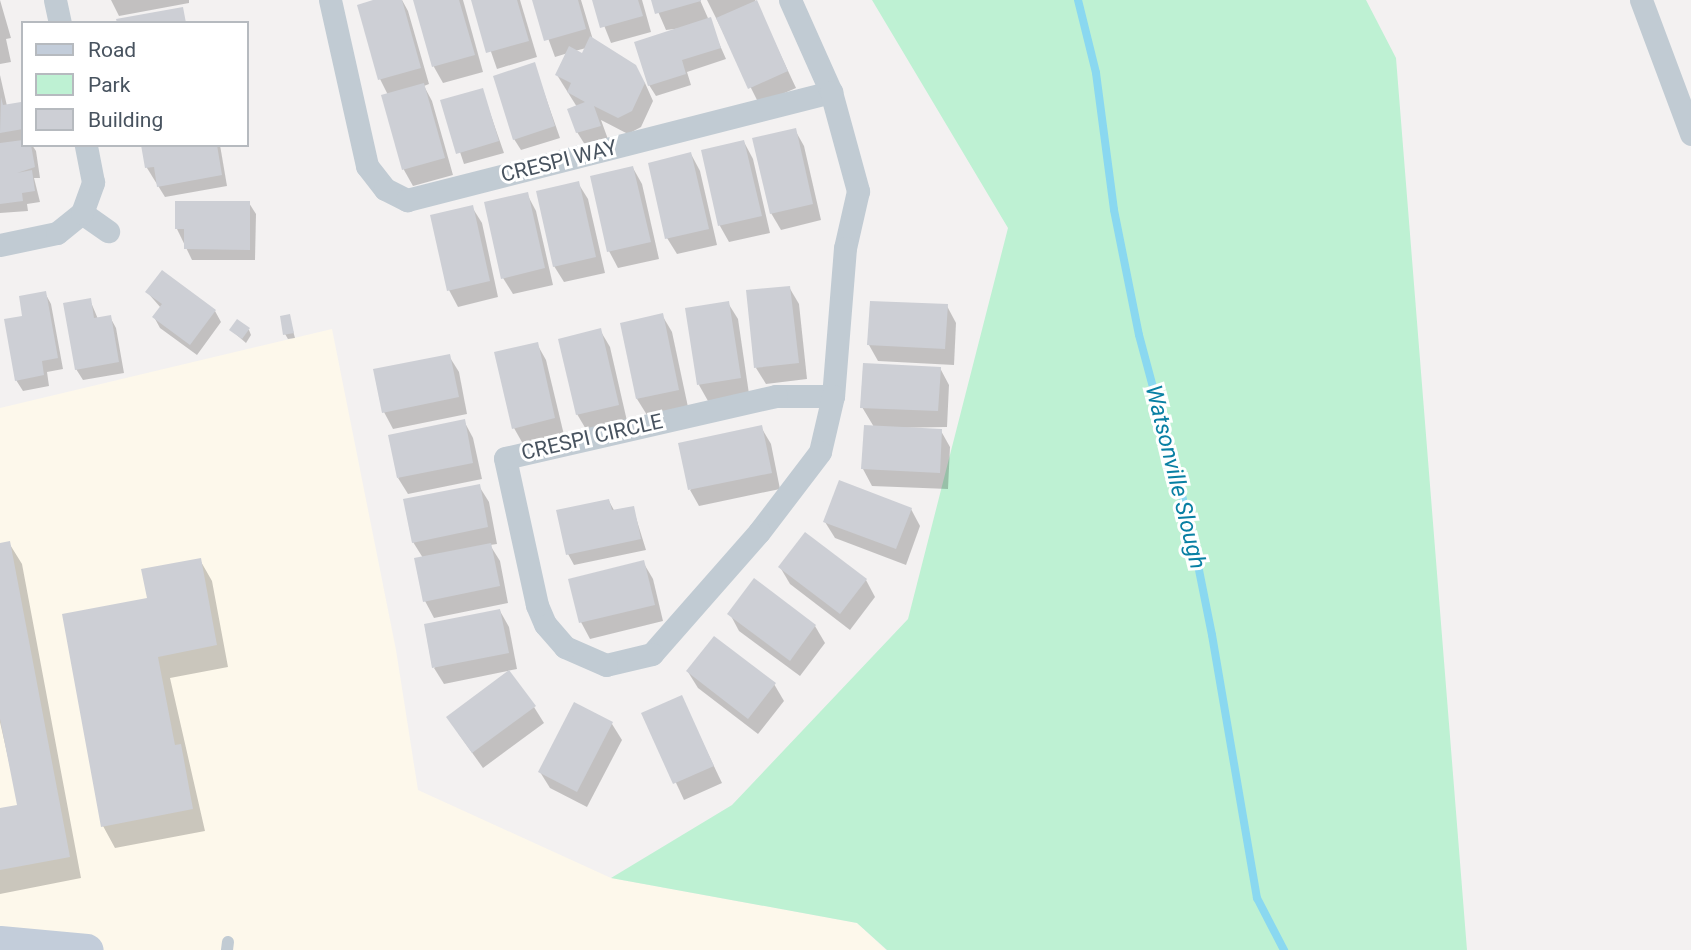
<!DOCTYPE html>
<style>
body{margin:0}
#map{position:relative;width:1691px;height:950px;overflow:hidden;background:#f3f1f1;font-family:Roboto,sans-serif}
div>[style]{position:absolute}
.commercial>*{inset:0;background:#fdf8eb}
.green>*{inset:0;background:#bef1d3}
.shadow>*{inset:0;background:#0003}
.stream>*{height:8px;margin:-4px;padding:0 4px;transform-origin:4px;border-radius:4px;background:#8ad8f0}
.building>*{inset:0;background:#cdcfd5}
.lane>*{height:12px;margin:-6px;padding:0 6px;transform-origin:6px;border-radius:6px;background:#c1cbd3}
.street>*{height:23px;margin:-11.5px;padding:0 11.5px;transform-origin:11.5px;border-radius:11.5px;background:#c1cbd3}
.secondary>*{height:33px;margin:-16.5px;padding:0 16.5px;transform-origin:16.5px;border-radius:16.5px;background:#c3cdda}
span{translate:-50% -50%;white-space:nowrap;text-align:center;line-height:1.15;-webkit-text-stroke:6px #fff;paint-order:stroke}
.street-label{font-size:21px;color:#48535f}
.water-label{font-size:23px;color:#087fa3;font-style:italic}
.legend{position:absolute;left:21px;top:21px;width:228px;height:126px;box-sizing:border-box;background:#fff;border:2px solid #b6babf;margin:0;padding:9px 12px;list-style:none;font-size:21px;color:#48535f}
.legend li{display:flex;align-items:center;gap:14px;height:35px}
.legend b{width:35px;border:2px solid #b6babf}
</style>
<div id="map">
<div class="commercial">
<div style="clip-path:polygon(332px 329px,396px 650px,418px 790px,611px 878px,857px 923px,886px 950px,0 950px,0 408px)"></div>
</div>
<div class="green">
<div style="clip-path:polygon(872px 0,1366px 0,1396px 58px,1467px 950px,887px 950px,857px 923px,611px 878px,732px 805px,908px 619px,1008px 228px)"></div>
</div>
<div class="shadow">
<div style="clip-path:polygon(0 0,11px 38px,6px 39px,11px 62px,0 64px)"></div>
<div style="clip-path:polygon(111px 0,189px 0,189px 3px,119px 16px)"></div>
<div style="clip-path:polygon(380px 0,402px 0,408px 11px,429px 84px,424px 86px,432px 101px,453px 175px,413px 186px,404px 170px,383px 96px,388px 95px,380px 79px)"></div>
<div style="clip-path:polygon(415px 0,463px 0,483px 72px,443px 83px,434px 67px)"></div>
<div style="clip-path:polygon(473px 0,520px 0,537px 57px,497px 69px)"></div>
<div style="clip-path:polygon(evenodd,534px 0,581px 0,593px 40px,645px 83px,653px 101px,641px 127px,628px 134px,601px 120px,609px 142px,587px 148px,577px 132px,577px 107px,557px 75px,568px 53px,555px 57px,534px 0,586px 48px,583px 55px,575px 51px,586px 48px)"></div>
<div style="clip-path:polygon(594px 0,642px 0,651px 32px,611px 43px)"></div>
<div style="clip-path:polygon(653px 0,700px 0,726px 59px,687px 72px,691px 85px,656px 96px,649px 85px,683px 28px,666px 30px)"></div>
<div style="clip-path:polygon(707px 0,755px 0,796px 88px,759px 104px)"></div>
<div style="clip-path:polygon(534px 64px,560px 138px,521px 150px,514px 139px)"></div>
<div style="clip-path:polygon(0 75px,7px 106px,20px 104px,23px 109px,23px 145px,32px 145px,36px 151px,40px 178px,34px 178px,40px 202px,27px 204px,28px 211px,0 213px)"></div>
<div style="clip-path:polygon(482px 90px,504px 153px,464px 164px,443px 101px)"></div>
<div style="clip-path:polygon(795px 130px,804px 146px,821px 220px,781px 230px,771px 213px)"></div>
<div style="clip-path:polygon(744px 142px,753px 159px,770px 233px,729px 242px,720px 226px,703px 152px)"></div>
<div style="clip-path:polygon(143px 145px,220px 145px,227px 186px,165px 197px,147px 168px)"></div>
<div style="clip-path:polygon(691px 154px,700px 171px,717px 245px,677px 254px,667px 238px)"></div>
<div style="clip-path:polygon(633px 168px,642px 184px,659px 259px,618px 268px,609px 251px)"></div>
<div style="clip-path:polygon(578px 183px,588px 199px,605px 273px,564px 282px,554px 266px)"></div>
<div style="clip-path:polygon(527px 194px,536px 211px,553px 285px,513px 294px,503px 278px)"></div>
<div style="clip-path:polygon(249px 203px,256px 214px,255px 260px,192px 260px,177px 229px)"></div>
<div style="clip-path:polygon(472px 207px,482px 223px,498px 297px,458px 307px,449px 290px)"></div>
<div style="clip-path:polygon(789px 287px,799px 304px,807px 379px,766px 384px,756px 368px)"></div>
<div style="clip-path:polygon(147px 292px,215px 311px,221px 322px,197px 355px,160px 328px,154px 317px,161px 308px)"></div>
<div style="clip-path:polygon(45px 293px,51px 304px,63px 369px,47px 372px,49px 386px,23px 391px,16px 380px,24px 317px)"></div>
<div style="clip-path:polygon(90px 300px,98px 319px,110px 317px,116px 328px,124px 373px,83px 380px,76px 369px)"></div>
<div style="clip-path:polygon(728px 303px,738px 319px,749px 394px,708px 401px,699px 385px)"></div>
<div style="clip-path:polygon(947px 306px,956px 323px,954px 365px,878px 361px,869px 345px)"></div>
<div style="clip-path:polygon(662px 315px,672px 332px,688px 407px,647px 415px,637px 399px)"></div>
<div style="clip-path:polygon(289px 316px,295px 338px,288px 339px,285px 334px)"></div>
<div style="clip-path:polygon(231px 330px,249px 330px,251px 335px,246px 343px)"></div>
<div style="clip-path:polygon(600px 330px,610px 347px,627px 421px,587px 431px,577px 414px)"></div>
<div style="clip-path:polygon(537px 344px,546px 360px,564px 435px,523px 444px,514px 428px)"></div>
<div style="clip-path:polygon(449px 356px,459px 372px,467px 414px,393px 429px,384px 412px)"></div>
<div style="clip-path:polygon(940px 368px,949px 385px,947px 427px,886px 428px,941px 431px,950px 447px,948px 489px,872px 486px,863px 469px,874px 427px,862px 407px)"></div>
<div style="clip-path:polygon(464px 421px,473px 438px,482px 479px,408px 494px,398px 478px)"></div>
<div style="clip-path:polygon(761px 427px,771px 444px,780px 489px,699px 506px,690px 490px)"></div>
<div style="clip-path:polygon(479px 486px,489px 502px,497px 544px,490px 545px,500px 561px,508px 603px,434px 618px,425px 601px,423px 558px,413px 542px)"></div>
<div style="clip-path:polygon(609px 501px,615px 512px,633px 508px,646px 550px,574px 565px,568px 554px)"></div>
<div style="clip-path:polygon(911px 509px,920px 526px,906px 565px,835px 538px,825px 522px)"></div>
<div style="clip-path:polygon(9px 543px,22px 564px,81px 878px,0 894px,0 810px,19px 806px,0 722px,0 545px)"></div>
<div style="clip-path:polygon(200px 560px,212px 581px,228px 667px,170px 678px,205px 831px,115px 848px,103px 826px,149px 599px)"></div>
<div style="clip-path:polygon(643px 562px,653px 579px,663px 621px,590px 639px,581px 622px)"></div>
<div style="clip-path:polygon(780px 567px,866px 580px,875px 597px,850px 630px,790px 584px)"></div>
<div style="clip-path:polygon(755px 581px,815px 626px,825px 643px,800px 676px,739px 631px,730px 614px)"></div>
<div style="clip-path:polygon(500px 611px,509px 627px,517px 669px,444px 684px,434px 668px)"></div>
<div style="clip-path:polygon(688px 672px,774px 684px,784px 701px,758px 734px,698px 688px)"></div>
<div style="clip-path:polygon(681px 697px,722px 783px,684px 800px,644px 714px)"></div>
<div style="clip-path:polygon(575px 705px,612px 724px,622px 740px,587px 807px,550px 788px,540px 772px)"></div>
<div style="clip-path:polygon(534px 707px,544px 723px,483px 768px,458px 733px)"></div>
</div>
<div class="stream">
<div style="left:1078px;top:0;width:75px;rotate:76.1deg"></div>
<div style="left:1096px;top:73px;width:138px;rotate:82.5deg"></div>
<div style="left:1114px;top:210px;width:127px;rotate:78.7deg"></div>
<div style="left:1139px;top:335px;width:197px;rotate:75deg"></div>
<div style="left:1190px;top:525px;width:112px;rotate:78.7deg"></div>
<div style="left:1212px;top:635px;width:267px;rotate:80.3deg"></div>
<div style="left:1257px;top:898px;width:59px;rotate:62.6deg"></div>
</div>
<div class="building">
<div style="clip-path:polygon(373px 0,402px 0,421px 68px,378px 80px,357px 5px)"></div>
<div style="clip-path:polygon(413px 0,459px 0,475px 55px,432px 67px)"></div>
<div style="clip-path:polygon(471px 0,517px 0,529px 41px,486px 53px)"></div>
<div style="clip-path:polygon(532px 0,578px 0,586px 29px,544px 41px)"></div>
<div style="clip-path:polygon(592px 0,638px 0,643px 16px,600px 28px)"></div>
<div style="clip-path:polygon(651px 0,701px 0,701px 1px,655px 14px)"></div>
<div style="clip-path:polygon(757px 0,788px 71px,748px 89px,716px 18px)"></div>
<div style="clip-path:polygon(183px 7px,186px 23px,117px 23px,116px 19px)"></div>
<div style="clip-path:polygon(711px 17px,721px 48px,682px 60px,686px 74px,648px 86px,634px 42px)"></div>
<div style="clip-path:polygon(590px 36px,636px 65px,645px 83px,632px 111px,618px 118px,594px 106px,601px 126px,576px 133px,567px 109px,585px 102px,567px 92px,571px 83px,555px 75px,569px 46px,582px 53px)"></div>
<div style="clip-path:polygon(535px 62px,555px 126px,513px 140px,493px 76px)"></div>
<div style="clip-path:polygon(424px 83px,445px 158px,402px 170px,381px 95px)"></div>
<div style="clip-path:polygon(483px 88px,499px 141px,456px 154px,440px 100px)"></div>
<div style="clip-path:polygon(1px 97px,3px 105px,21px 102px,23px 129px,0 133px)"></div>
<div style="clip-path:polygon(796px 128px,813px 204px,770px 214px,752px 138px)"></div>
<div style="clip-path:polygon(23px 140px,23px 145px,31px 145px,35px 167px,17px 173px,32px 170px,35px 191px,22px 193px,23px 201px,0 204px,0 143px)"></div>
<div style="clip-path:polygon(744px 140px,762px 216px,718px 226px,701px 150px)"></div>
<div style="clip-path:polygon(141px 145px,217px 145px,222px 175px,157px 187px,154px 167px,145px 168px)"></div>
<div style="clip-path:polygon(691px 152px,709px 229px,665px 239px,648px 163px)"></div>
<div style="clip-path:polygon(633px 166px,651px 242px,607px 252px,590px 176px)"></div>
<div style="clip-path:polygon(579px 181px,596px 257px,553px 267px,536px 191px)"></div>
<div style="clip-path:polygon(528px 192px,545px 268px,501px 279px,484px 202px)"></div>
<div style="clip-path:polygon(175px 201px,250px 201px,250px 250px,184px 249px,184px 229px,175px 229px)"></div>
<div style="clip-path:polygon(473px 205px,490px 281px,447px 291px,430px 215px)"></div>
<div style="clip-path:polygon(162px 270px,216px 310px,190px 345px,152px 317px,162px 304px,145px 292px)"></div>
<div style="clip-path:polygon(790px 286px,799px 363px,754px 368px,746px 290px)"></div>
<div style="clip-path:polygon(46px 291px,58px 358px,42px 361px,44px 375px,15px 381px,4px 319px,22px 316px,19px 296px)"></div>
<div style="clip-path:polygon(91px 298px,94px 318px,111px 315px,119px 362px,75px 370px,63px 303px)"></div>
<div style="clip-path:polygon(729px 301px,741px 378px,697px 385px,685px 308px)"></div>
<div style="clip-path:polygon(870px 301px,948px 304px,945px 349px,867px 345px)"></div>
<div style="clip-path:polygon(663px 313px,679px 390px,636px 399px,620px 323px)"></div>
<div style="clip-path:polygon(290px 314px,294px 333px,283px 335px,280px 316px)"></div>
<div style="clip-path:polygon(237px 319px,250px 328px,242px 339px,229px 330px)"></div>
<div style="clip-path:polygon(601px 328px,619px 405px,576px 415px,558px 339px)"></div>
<div style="clip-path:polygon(538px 342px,555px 418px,512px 429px,494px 352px)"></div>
<div style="clip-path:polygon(450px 354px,459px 397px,382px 413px,373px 369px)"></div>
<div style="clip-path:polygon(863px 363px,941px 367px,938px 411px,860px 408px)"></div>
<div style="clip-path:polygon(465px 419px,473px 463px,397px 478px,388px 435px)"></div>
<div style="clip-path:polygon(762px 425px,772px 473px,688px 490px,678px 443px)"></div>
<div style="clip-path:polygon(864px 425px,942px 429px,940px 473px,861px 469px)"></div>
<div style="clip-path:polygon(839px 480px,912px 508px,896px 549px,823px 522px)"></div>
<div style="clip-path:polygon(480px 484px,488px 527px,412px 543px,403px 499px)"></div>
<div style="clip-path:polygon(609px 499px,612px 510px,634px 506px,641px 539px,566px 555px,556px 510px)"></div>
<div style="clip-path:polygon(805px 532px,867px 579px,840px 614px,778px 567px)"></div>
<div style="clip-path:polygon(10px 541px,70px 857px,0 870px,0 808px,17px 805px,0 719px,0 543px)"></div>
<div style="clip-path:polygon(491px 543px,500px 586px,423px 602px,414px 558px)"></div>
<div style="clip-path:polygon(201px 558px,217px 645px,158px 657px,175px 745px,181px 744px,193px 809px,101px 827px,62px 614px,147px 598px,141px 569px)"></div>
<div style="clip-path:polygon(644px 560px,655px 605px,579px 623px,568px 579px)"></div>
<div style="clip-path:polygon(754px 578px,816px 625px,790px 661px,727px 614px)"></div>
<div style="clip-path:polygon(500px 609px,509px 653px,432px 668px,424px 624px)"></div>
<div style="clip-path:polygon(714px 636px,776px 683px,748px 719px,686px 671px)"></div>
<div style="clip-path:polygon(509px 670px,536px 706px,472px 753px,446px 717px)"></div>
<div style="clip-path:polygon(682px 695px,714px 766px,673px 784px,641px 713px)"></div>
<div style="clip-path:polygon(574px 702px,613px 722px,577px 792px,538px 772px)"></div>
</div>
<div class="lane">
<div style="left:227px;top:950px;width:8px;rotate:-83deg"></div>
</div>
<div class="street">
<div style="left:55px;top:0;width:24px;rotate:78deg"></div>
<div style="left:330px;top:0;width:170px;rotate:77.4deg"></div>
<div style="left:367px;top:166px;width:29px;rotate:52deg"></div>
<div style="left:385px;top:189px;width:25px;rotate:27deg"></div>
<div style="left:407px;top:200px;width:438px;rotate:-14.3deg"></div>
<div style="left:790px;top:0;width:101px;rotate:66deg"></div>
<div style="left:831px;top:92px;width:103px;rotate:74.7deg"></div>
<div style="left:858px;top:191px;width:58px;rotate:102.8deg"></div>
<div style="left:845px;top:248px;width:148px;rotate:94.6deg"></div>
<div style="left:1641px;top:0;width:143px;rotate:69.5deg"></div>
<div style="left:82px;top:213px;width:32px;rotate:35deg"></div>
<div style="left:0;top:245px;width:58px;rotate:-11.9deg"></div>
<div style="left:57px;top:233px;width:32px;rotate:-39deg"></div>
<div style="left:82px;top:213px;width:33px;rotate:-70deg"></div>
<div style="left:93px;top:182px;width:38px;rotate:-101deg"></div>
<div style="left:776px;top:396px;width:57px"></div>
<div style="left:833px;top:396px;width:57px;rotate:103.1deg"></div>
<div style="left:820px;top:452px;width:101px;rotate:127.3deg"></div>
<div style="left:759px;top:532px;width:162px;rotate:131.3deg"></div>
<div style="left:652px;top:654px;width:47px;rotate:166.6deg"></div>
<div style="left:606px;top:665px;width:45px;rotate:-156.3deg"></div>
<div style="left:565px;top:647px;width:30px;rotate:-131deg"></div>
<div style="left:545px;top:624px;width:21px;rotate:-113deg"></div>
<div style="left:537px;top:605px;width:150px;rotate:-102.3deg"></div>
<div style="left:505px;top:458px;width:278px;rotate:-12.9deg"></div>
</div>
<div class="secondary">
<div style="left:0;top:942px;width:87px;rotate:5.3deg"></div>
</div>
<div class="street-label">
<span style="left:559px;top:161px;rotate:-14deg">CRESPI WAY</span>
<span style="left:592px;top:437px;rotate:-13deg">CRESPI CIRCLE</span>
</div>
<div class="water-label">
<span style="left:1175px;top:477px;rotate:76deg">Watsonville Slough</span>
</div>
<ul class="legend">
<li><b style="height:9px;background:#c3cdda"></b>Road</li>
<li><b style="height:19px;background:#bef1d3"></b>Park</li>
<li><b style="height:19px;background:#cdcfd5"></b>Building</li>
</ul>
</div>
